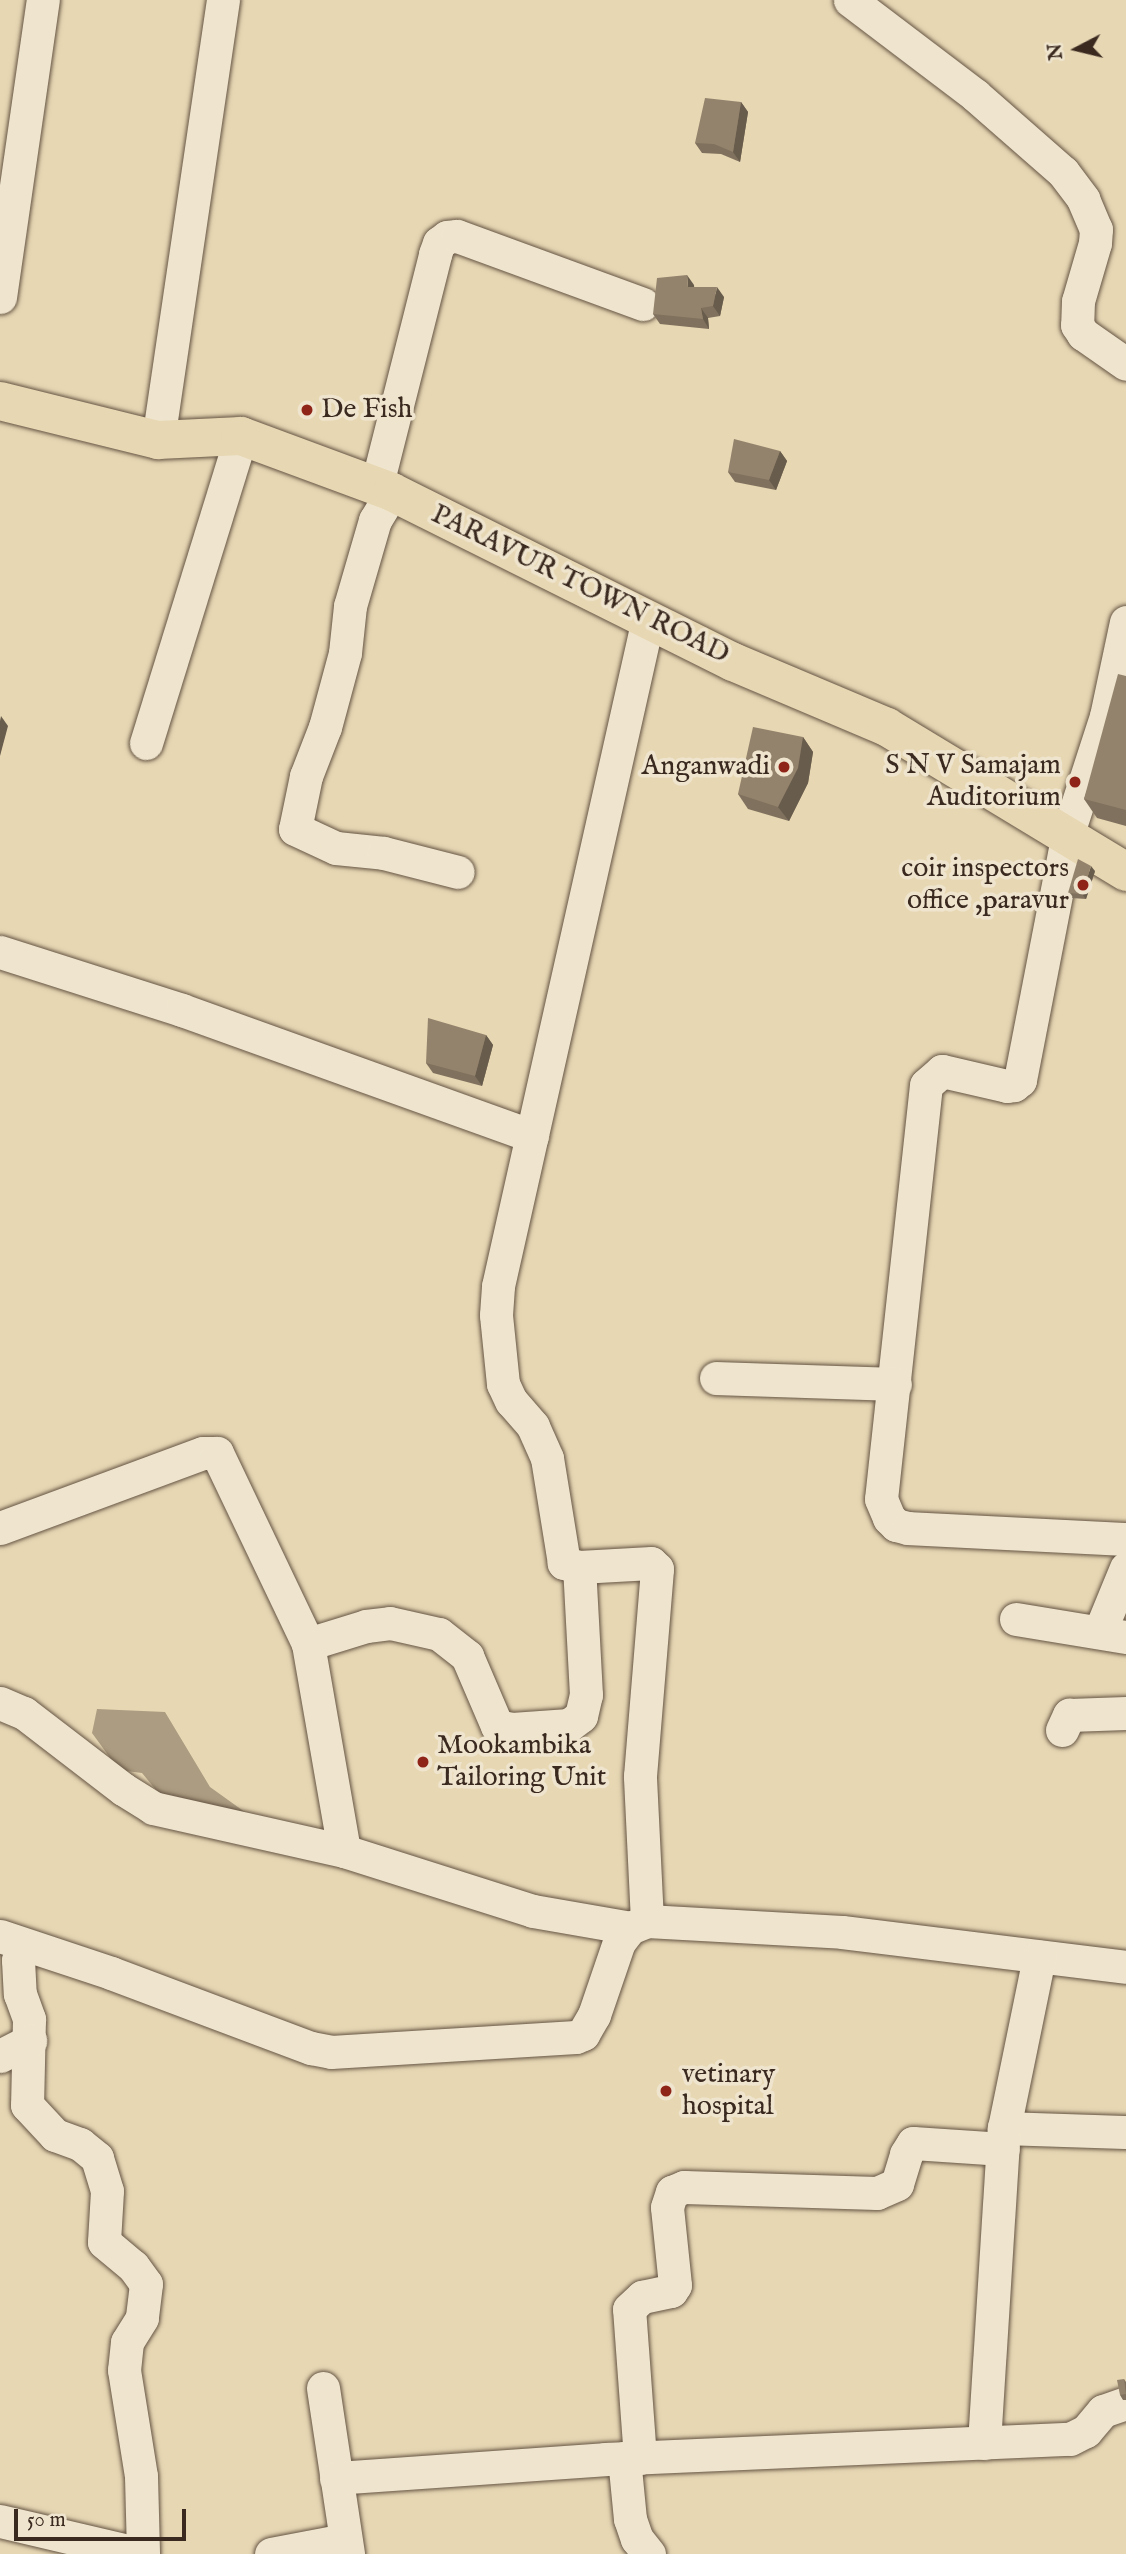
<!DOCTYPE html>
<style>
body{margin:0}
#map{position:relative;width:1126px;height:2554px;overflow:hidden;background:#e7d7b3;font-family:"IM FELL English",serif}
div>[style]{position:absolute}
.water>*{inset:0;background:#ac9c81}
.roads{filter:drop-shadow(0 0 2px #655444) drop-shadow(0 0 2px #655444)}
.minor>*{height:33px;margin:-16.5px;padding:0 16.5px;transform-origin:16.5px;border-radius:16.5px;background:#efe5ce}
.major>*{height:38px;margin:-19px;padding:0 19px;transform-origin:19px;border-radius:19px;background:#e7d7b3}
.wall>*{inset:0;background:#7f715d}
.shaded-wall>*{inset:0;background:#685c4c}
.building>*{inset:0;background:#94836c}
.dots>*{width:19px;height:19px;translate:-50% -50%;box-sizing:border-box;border:4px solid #efe5ce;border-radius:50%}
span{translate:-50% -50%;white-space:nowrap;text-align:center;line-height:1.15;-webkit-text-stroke:7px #efe5ce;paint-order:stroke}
.poi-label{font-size:28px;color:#3a291f}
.left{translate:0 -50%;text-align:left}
.right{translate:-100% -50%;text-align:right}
.street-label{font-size:28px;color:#3a291f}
.north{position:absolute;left:1042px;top:14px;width:70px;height:70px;-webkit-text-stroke:5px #efe5ce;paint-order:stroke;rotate:263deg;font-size:19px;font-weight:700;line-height:28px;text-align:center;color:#3a291f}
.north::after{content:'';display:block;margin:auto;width:24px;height:32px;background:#3a291f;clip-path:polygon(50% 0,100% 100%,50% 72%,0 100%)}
.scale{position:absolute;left:14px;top:2509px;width:172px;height:32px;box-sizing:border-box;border:4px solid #3a291f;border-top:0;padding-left:9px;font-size:21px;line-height:24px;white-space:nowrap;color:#3a291f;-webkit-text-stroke:5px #efe5ce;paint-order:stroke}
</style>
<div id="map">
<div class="water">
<div style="clip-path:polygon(97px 1709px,165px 1712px,210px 1787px,256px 1820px,161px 1796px,142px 1773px,119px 1770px,92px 1733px)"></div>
</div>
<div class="roads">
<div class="minor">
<div style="left:850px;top:0;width:157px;rotate:37.2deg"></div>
<div style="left:975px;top:95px;width:117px;rotate:41.2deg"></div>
<div style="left:1063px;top:172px;width:34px;rotate:53deg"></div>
<div style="left:1083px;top:199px;width:33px;rotate:67deg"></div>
<div style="left:1096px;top:229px;width:14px;rotate:94deg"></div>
<div style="left:1095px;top:243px;width:60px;rotate:106.3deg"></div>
<div style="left:1078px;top:301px;width:24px;rotate:92deg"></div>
<div style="left:1077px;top:325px;width:11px;rotate:56deg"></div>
<div style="left:1083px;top:334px;width:52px;rotate:34.9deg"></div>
<div style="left:0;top:297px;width:300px;rotate:-81.8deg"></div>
<div style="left:158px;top:440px;width:445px;rotate:-81.6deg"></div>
<div style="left:376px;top:488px;width:241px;rotate:-75.8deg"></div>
<div style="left:435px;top:254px;width:12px;rotate:-70deg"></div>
<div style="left:439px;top:243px;width:10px;rotate:-37deg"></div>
<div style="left:447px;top:237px;width:10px;rotate:-6deg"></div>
<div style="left:457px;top:236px;width:198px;rotate:20.1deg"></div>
<div style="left:392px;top:492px;width:33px;rotate:121deg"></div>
<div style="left:375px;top:520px;width:90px;rotate:106.2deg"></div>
<div style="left:350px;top:606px;width:47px;rotate:96.1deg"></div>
<div style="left:345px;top:653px;width:77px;rotate:105.1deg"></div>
<div style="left:325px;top:727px;width:53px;rotate:111.2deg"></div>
<div style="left:306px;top:776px;width:54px;rotate:101.7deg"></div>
<div style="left:295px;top:829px;width:45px;rotate:24.9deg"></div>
<div style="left:336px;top:848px;width:48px;rotate:5.9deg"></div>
<div style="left:384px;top:853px;width:76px;rotate:14.4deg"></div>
<div style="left:1126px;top:622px;width:96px;rotate:102deg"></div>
<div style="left:1106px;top:716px;width:123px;rotate:108deg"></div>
<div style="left:1068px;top:833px;width:252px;rotate:101deg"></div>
<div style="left:1020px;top:1080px;width:8px;rotate:140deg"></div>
<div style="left:1014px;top:1085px;width:7px;rotate:172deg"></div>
<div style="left:1007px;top:1086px;width:67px;rotate:-167deg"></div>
<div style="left:942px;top:1071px;width:21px;rotate:139deg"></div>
<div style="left:926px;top:1085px;width:416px;rotate:96.2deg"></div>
<div style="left:881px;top:1499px;width:21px;rotate:67deg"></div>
<div style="left:889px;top:1518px;width:10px;rotate:45deg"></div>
<div style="left:896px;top:1525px;width:12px;rotate:14deg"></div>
<div style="left:908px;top:1528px;width:218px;rotate:2.9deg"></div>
<div style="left:146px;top:743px;width:321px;rotate:-72.8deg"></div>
<div style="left:0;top:952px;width:191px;rotate:17.7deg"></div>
<div style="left:182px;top:1010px;width:372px;rotate:19.8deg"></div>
<div style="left:716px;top:1378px;width:179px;rotate:1.9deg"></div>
<div style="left:0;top:1528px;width:216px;rotate:-20.3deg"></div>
<div style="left:203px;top:1453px;width:14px"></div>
<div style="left:217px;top:1453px;width:212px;rotate:64.5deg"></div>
<div style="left:308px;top:1644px;width:210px;rotate:80.1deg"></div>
<div style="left:1016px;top:1619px;width:111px;rotate:9.3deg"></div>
<div style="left:1100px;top:1631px;width:68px;rotate:-67.6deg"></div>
<div style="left:308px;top:1644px;width:61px;rotate:-17.2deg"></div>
<div style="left:366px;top:1626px;width:24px;rotate:-7deg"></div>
<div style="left:390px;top:1623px;width:50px;rotate:12.7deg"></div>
<div style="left:439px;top:1634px;width:36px;rotate:38deg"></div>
<div style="left:467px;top:1656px;width:76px;rotate:66.8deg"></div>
<div style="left:497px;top:1726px;width:15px;rotate:11deg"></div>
<div style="left:512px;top:1729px;width:57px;rotate:-4deg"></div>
<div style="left:569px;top:1725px;width:15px;rotate:-37deg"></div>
<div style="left:581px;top:1716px;width:22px;rotate:-77deg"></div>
<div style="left:586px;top:1695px;width:128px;rotate:-93.1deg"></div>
<div style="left:0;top:1703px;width:26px;rotate:23deg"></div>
<div style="left:24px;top:1713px;width:125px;rotate:37.5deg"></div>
<div style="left:123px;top:1789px;width:36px;rotate:32deg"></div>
<div style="left:153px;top:1808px;width:196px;rotate:12.7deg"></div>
<div style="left:344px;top:1851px;width:198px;rotate:17.6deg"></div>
<div style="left:533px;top:1911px;width:98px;rotate:9.9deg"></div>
<div style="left:1062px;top:1730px;width:17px;rotate:-65deg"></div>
<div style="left:1069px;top:1715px;width:57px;rotate:-2deg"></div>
<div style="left:647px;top:1921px;width:145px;rotate:-92.8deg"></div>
<div style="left:640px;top:1776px;width:208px;rotate:-85.3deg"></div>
<div style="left:657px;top:1569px;width:8px;rotate:-135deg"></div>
<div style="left:651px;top:1563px;width:72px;rotate:176.8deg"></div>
<div style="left:579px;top:1567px;width:16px;rotate:-165deg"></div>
<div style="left:564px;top:1563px;width:106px;rotate:-99.2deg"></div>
<div style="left:547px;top:1458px;width:35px;rotate:-114deg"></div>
<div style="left:533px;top:1426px;width:33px;rotate:-131deg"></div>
<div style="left:511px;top:1401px;width:19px;rotate:-115deg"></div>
<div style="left:503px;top:1384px;width:69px;rotate:-95.8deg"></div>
<div style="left:496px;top:1315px;width:29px;rotate:-86deg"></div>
<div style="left:498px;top:1286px;width:684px;rotate:-77.33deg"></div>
<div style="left:0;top:1936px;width:117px;rotate:18.4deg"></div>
<div style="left:111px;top:1973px;width:214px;rotate:20.6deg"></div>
<div style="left:311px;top:2048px;width:20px;rotate:11deg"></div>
<div style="left:331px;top:2052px;width:245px;rotate:-3.5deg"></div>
<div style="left:576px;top:2037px;width:8px;rotate:-23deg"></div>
<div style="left:583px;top:2034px;width:22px;rotate:-60deg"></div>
<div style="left:594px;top:2015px;width:77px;rotate:-71.1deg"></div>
<div style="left:619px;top:1942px;width:18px;rotate:-52deg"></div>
<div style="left:630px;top:1928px;width:18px;rotate:-22deg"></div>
<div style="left:647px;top:1921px;width:195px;rotate:3.2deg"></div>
<div style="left:842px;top:1932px;width:286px;rotate:7deg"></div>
<div style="left:23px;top:1945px;width:16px;rotate:108deg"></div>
<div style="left:18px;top:1960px;width:34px;rotate:87deg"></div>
<div style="left:20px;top:1994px;width:27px;rotate:70deg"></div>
<div style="left:29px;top:2019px;width:86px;rotate:91.3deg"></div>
<div style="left:27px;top:2105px;width:41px;rotate:47deg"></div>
<div style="left:55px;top:2135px;width:27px;rotate:20deg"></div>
<div style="left:80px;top:2144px;width:22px;rotate:39deg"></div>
<div style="left:97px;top:2158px;width:34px;rotate:73deg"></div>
<div style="left:107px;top:2191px;width:51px;rotate:93.4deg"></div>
<div style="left:104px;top:2242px;width:38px;rotate:40deg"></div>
<div style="left:133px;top:2266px;width:22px;rotate:54deg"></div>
<div style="left:146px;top:2284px;width:34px;rotate:97deg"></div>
<div style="left:142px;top:2318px;width:28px;rotate:122deg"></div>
<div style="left:127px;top:2342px;width:28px;rotate:96deg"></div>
<div style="left:124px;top:2370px;width:107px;rotate:80.9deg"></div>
<div style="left:141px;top:2476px;width:78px;rotate:88.5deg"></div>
<div style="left:0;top:2056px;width:34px;rotate:-27deg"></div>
<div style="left:1004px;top:2128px;width:122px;rotate:1.9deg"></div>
<div style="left:323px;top:2388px;width:168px;rotate:81.4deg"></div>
<div style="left:984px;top:2443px;width:316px;rotate:-86.4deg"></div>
<div style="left:1004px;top:2128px;width:175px;rotate:-78.4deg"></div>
<div style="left:624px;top:2458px;width:61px;rotate:84.4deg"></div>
<div style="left:630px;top:2519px;width:21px;rotate:71deg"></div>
<div style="left:637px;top:2539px;width:19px;rotate:51deg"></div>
<div style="left:640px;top:2458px;width:149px;rotate:-94.2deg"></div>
<div style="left:629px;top:2309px;width:18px;rotate:-43deg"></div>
<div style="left:642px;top:2297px;width:30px;rotate:-12deg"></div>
<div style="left:671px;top:2291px;width:7px;rotate:-56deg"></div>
<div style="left:675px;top:2285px;width:78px;rotate:-95.9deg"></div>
<div style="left:667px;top:2207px;width:16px;rotate:-72deg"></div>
<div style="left:672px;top:2192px;width:13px;rotate:-23deg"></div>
<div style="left:684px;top:2187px;width:193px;rotate:1.8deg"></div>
<div style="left:877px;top:2193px;width:22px;rotate:-24deg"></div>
<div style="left:897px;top:2184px;width:31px;rotate:-73deg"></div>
<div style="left:906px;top:2154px;width:13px;rotate:-58deg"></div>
<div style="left:913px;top:2143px;width:90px;rotate:3.8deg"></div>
<div style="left:336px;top:2478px;width:270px;rotate:-4deg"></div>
<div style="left:605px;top:2459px;width:465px;rotate:-2.5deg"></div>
<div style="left:1070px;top:2439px;width:18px;rotate:-27deg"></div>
<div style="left:1086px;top:2431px;width:26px;rotate:-50deg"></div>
<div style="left:1103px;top:2411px;width:24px;rotate:-19deg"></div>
<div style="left:0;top:2521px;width:145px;rotate:13.2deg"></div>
<div style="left:271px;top:2554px;width:75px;rotate:-10.7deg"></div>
</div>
<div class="major">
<div style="left:0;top:401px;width:163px;rotate:13.9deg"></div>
<div style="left:158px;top:440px;width:83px;rotate:-2.8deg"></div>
<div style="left:241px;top:436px;width:161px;rotate:20.3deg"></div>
<div style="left:392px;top:492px;width:381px;rotate:26.5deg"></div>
<div style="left:733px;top:662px;width:167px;rotate:22.9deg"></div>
<div style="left:887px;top:727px;width:280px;rotate:31.2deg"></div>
</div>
</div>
<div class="wall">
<div style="clip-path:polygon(741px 102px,748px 112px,740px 162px,721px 154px,702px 153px,695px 143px)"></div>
<div style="clip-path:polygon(694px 285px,694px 287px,724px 297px,720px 316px,708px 318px,709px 329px,660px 324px,653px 314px)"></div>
<div style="clip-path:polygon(780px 451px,787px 461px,776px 490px,735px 482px,728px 472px)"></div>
<div style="clip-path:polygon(1126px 676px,1126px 826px,1097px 818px,1084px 799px)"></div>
<div style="clip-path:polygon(803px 737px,813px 752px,808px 783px,789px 821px,748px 809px,738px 794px)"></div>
<div style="clip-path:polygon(1095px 871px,1086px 899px,1072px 898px,1068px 893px)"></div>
<div style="clip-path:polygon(486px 1035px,493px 1045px,482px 1086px,433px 1073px,426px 1063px)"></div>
<div style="clip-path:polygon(1124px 2379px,1126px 2382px,1126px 2400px,1123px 2400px,1120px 2395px)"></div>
</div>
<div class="shaded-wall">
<div style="clip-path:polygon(741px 102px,748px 112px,740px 162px,733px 152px)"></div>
<div style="clip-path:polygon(687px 275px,694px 285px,695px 297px,688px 287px)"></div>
<div style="clip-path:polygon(717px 287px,724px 297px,720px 316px,713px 306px)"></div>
<div style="clip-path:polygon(701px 308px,708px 318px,709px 329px,703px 319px)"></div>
<div style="clip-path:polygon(780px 451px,787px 461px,776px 490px,769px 480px)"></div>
<div style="clip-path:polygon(1px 716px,8px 726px,0 756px,0 721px)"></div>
<div style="clip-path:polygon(803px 737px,813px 752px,808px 783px,789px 821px,778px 807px)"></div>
<div style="clip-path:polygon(1091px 866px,1095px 871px,1086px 899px,1082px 894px)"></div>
<div style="clip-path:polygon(486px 1035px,493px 1045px,482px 1086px,475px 1076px)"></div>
</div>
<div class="building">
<div style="clip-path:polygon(705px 98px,741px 102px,733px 152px,714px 144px,695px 143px)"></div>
<div style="clip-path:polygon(687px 275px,688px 287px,717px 287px,713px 306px,701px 308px,703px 319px,653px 314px,657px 278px)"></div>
<div style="clip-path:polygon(734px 439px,780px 451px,769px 480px,728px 472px)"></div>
<div style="clip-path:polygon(1118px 674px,1126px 676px,1126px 810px,1084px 799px)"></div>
<div style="clip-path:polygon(753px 727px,803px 737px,798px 768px,778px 807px,738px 794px)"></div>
<div style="clip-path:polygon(1078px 859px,1091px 866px,1082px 894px,1068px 893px)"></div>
<div style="clip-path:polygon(428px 1018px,486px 1035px,475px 1076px,426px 1063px)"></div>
<div style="clip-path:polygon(1124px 2379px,1126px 2394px,1120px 2395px,1117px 2380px)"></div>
</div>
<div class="dots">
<div style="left:307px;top:410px;background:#8f2418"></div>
<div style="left:784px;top:767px;background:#8f2418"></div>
<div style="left:1075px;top:782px;background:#8f2418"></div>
<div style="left:1083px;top:885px;background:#8f2418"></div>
<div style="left:423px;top:1762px;background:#8f2418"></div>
<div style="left:666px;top:2091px;background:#8f2418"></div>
</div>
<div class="poi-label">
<span class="left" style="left:321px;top:410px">De Fish</span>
<span class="right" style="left:1061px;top:782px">S N V Samajam<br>Auditorium</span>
<span class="right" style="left:770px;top:767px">Anganwadi</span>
<span class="right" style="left:1069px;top:885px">coir inspectors<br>office ,paravur</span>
<span class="left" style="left:437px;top:1762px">Mookambika<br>Tailoring Unit</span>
<span class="left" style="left:682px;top:2091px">vetinary<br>hospital</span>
</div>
<div class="street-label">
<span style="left:580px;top:585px;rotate:26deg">PARAVUR TOWN ROAD</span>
</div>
<div class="north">N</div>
<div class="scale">50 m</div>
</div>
